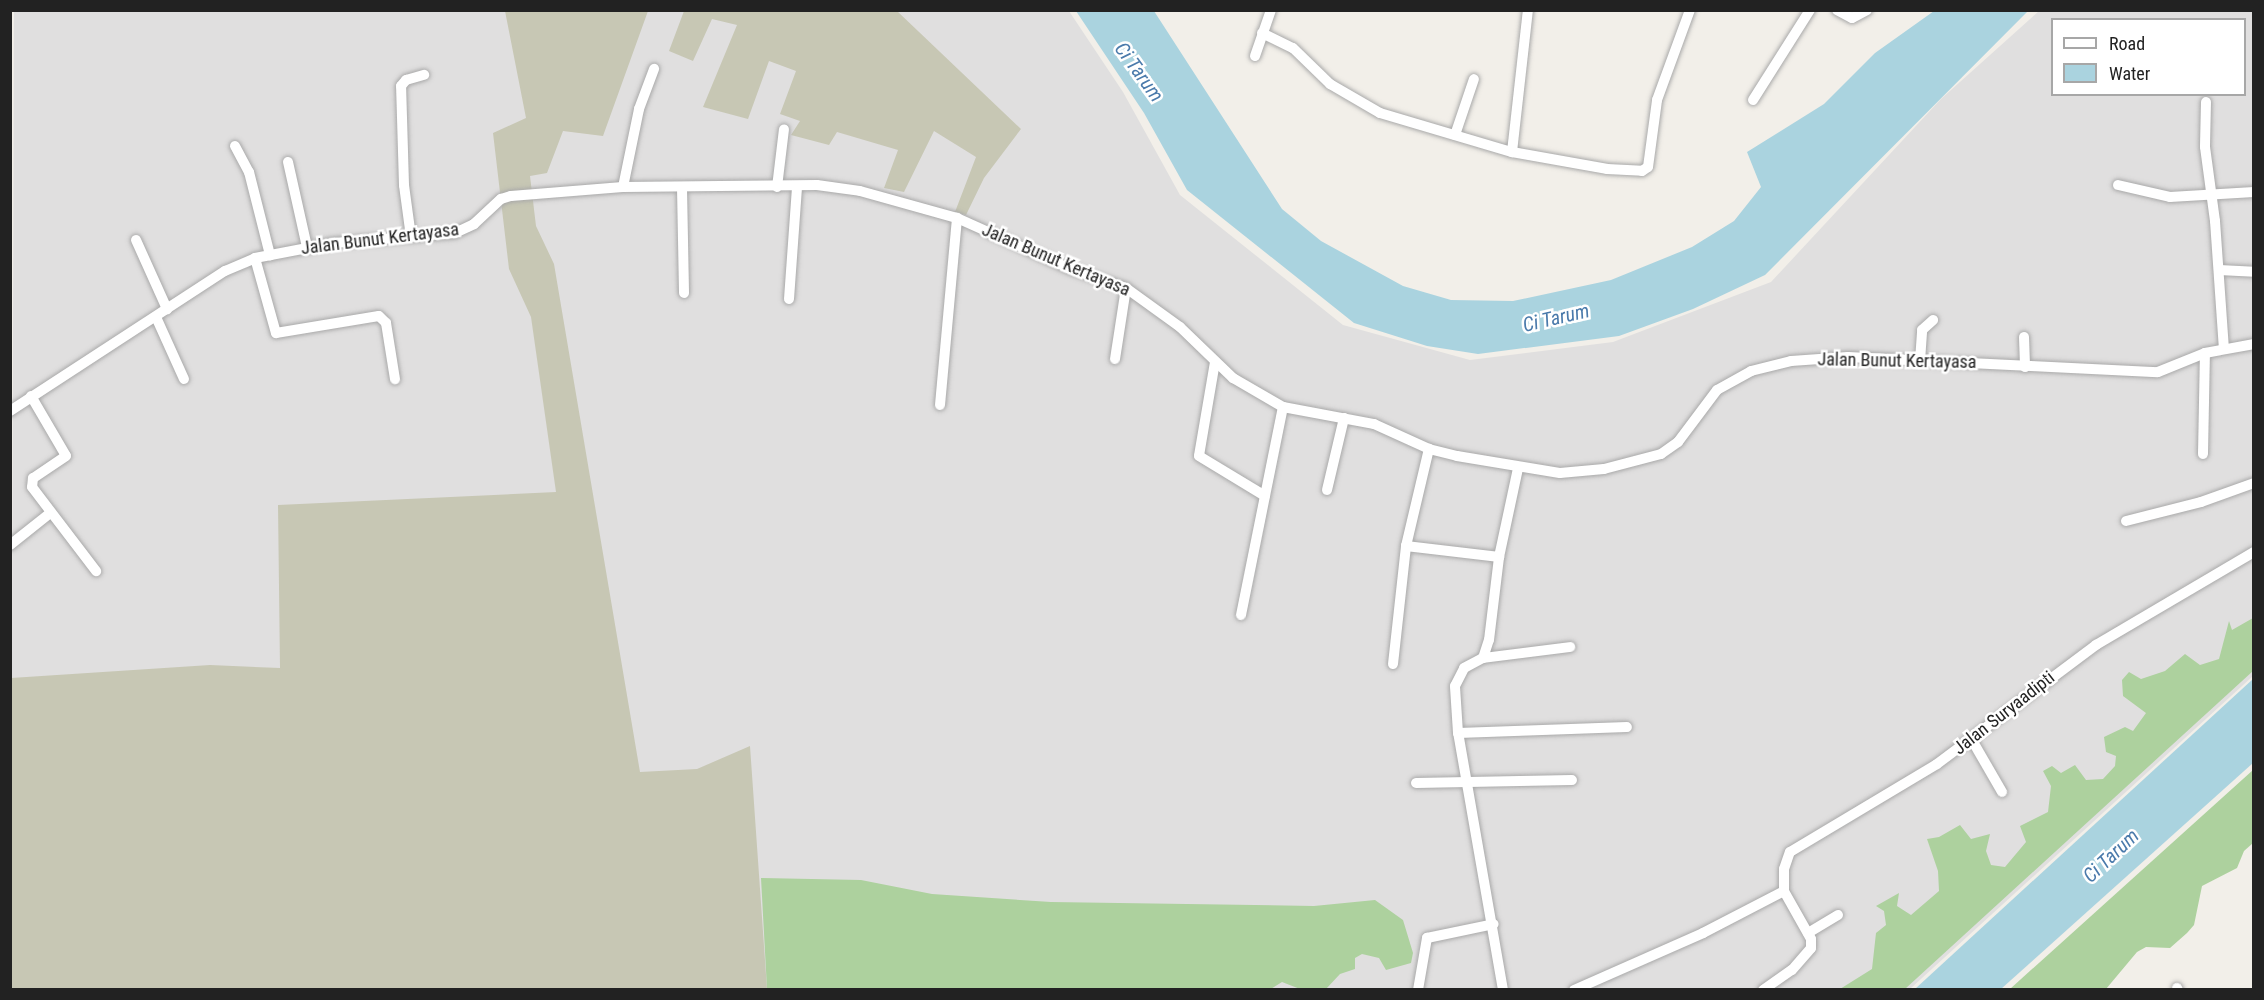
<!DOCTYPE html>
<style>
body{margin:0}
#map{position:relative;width:2264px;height:1000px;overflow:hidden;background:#f2efe9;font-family:"Roboto Condensed",sans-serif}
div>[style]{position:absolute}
.residential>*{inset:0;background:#e0dfdf}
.construction>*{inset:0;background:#c7c7b4}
.forest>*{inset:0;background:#add19e}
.water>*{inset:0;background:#aad3df}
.roads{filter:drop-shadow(0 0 2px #a9a9a9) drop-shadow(0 0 2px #a9a9a9)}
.minor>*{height:10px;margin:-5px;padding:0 5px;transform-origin:5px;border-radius:5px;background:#fff}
span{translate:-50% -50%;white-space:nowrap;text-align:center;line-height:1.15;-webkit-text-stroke:5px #fff;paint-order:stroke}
.street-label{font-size:18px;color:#222}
.water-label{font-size:20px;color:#4a7aab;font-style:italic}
.frame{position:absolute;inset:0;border:12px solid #222;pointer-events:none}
.legend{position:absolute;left:2051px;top:18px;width:195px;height:78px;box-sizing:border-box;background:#fff;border:2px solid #a7a7a7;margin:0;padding:8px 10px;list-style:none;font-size:18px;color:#222}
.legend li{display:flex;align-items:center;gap:12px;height:30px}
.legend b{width:30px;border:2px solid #a7a7a7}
</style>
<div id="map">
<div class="residential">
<div style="clip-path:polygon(evenodd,14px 11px,1069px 11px,1123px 92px,1180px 195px,1343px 325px,1470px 360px,1613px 342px,1771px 282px,1941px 99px,2039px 11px,2253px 11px,2253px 676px,1910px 989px,11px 990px,14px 11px,2052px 20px,2244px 20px,2244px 94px,2052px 94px,2052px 20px)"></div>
</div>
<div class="construction">
<div style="clip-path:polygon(505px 11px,648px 11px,603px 136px,563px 131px,547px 173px,530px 176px,536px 226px,554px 264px,640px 772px,697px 769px,750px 746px,767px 989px,11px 990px,11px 678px,210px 665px,280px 668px,278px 505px,556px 492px,531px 317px,509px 269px,493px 133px,526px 118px)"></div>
<div style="clip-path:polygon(684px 11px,897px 11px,1021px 129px,984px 178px,966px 215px,955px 212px,976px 157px,934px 131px,904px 192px,884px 188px,898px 150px,837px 132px,829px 145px,791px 135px,800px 121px,780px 114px,796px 71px,769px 61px,748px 119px,703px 107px,737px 25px,712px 19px,693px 61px,669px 51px)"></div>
</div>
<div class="forest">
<div style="clip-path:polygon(2253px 618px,2253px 671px,1905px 989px,1840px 989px,1872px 969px,1876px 933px,1886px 925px,1884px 911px,1876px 906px,1899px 893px,1897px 906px,1911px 915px,1939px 891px,1938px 871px,1927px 839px,1939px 837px,1960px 825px,1971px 839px,1990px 834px,1986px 851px,1991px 865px,2005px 867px,2026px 842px,2020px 826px,2048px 812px,2051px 786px,2043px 771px,2052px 766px,2061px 773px,2075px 765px,2086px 780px,2103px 779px,2115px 766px,2116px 756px,2106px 752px,2104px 737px,2125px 727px,2133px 731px,2146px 713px,2123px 696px,2122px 680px,2129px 672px,2141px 679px,2165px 671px,2185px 654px,2200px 665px,2219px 659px,2229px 621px,2232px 630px)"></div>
<div style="clip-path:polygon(2253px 770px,2253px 843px,2244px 851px,2237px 868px,2202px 886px,2194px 925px,2187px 933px,2170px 948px,2146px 947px,2137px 952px,2106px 989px,2010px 989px)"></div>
<div style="clip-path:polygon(761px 878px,861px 880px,932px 894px,1051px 902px,1314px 906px,1375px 900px,1403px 920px,1413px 953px,1411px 963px,1386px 970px,1379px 958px,1362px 954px,1355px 958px,1355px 969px,1340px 974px,1326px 989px,1300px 989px,1282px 982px,1269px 990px,767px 989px)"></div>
</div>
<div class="water">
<div style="clip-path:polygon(1076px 11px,1154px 11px,1282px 209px,1321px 241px,1403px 286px,1451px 300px,1513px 301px,1611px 280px,1692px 247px,1734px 221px,1761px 187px,1747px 152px,1824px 104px,1875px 53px,1934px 11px,2028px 11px,1765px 275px,1693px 309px,1619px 336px,1478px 354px,1427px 346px,1354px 323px,1187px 190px,1144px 113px)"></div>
<div style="clip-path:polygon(2253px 679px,2253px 763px,2001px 989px,1915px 989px)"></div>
</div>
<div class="roads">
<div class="minor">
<div style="left:1837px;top:10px;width:17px;rotate:28deg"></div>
<div style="left:1852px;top:18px;width:17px;rotate:-28deg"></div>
<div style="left:1262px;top:33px;width:34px;rotate:26deg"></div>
<div style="left:1293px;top:48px;width:52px;rotate:44.2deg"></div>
<div style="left:1330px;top:84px;width:58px;rotate:30.1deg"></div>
<div style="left:1380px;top:113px;width:138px;rotate:16.5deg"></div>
<div style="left:1512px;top:152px;width:97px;rotate:10.1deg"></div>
<div style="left:1607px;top:169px;width:35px;rotate:3deg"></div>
<div style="left:1642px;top:171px;width:7px;rotate:-34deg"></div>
<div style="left:1648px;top:167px;width:68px;rotate:-82.3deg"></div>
<div style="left:1657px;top:100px;width:96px;rotate:-69.9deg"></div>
<div style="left:1255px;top:56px;width:49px;rotate:-70.8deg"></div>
<div style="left:1753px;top:100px;width:107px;rotate:-57.7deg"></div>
<div style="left:2206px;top:102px;width:45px;rotate:91.3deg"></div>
<div style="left:2205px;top:147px;width:75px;rotate:82.3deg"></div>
<div style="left:2215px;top:221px;width:128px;rotate:86deg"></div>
<div style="left:1455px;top:135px;width:59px;rotate:-71.3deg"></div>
<div style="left:235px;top:146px;width:30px;rotate:62deg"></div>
<div style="left:249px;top:172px;width:86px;rotate:75.8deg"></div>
<div style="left:1512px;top:152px;width:143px;rotate:-83.6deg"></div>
<div style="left:288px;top:162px;width:87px;rotate:77.4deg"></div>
<div style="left:2118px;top:185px;width:53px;rotate:13deg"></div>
<div style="left:2170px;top:197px;width:84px;rotate:-3.4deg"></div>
<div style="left:623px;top:187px;width:80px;rotate:-78.4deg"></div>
<div style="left:639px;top:109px;width:43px;rotate:-69.4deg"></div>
<div style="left:777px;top:187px;width:58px;rotate:-83.1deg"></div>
<div style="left:682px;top:188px;width:105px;rotate:88.9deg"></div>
<div style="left:411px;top:237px;width:52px;rotate:-97.7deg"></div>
<div style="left:404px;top:185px;width:99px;rotate:-91.7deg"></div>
<div style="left:401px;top:86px;width:8px;rotate:-50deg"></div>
<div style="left:406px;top:80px;width:19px;rotate:-16deg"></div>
<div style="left:136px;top:240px;width:76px;rotate:65.8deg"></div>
<div style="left:255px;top:258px;width:78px;rotate:74.4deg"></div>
<div style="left:276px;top:333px;width:104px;rotate:-9.4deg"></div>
<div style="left:379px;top:316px;width:10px;rotate:45deg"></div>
<div style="left:386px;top:323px;width:57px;rotate:80.9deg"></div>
<div style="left:2219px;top:270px;width:35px;rotate:3deg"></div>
<div style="left:789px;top:299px;width:112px;rotate:-85.9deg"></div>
<div style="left:156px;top:317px;width:68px;rotate:65.7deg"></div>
<div style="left:2024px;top:337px;width:30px;rotate:88deg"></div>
<div style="left:1115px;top:359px;width:72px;rotate:-81.2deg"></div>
<div style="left:1920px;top:361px;width:31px;rotate:-86deg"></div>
<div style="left:1922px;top:330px;width:15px;rotate:-42deg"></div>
<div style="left:1215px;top:362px;width:95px;rotate:99.7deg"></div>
<div style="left:1199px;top:456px;width:77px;rotate:31.2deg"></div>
<div style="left:31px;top:396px;width:69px;rotate:59.7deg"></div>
<div style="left:66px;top:456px;width:40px;rotate:146deg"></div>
<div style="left:33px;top:478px;width:9px;rotate:96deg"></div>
<div style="left:32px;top:487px;width:106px;rotate:52.7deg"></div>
<div style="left:940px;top:405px;width:188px;rotate:-84.8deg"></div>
<div style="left:10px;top:411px;width:257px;rotate:-33.1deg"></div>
<div style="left:225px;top:271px;width:33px;rotate:-23deg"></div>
<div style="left:255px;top:258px;width:80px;rotate:-10.8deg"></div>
<div style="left:334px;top:243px;width:121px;rotate:-4.7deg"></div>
<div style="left:455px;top:233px;width:21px;rotate:-25deg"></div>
<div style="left:474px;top:224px;width:37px;rotate:-43deg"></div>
<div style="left:501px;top:199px;width:10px;rotate:-17deg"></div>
<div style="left:511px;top:196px;width:112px;rotate:-4.6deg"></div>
<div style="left:623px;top:187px;width:194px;rotate:-0.6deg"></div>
<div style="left:817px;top:185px;width:43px;rotate:7.9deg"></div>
<div style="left:860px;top:191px;width:101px;rotate:15.6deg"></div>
<div style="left:957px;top:218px;width:122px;rotate:24.2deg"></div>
<div style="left:1068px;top:268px;width:61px;rotate:19deg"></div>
<div style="left:1126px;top:288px;width:67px;rotate:35.8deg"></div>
<div style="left:1180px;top:327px;width:74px;rotate:43.9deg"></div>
<div style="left:1233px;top:378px;width:58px;rotate:30.1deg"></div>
<div style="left:1283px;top:407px;width:93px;rotate:10.6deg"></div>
<div style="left:1374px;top:424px;width:60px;rotate:24.4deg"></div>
<div style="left:1429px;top:449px;width:29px;rotate:14deg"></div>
<div style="left:1457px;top:456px;width:104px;rotate:9.4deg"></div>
<div style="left:1560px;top:473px;width:44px;rotate:-5.2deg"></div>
<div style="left:1604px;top:469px;width:59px;rotate:-14.7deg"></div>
<div style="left:1661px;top:454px;width:21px;rotate:-35deg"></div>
<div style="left:1678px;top:442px;width:65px;rotate:-53.1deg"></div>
<div style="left:1717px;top:390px;width:39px;rotate:-29deg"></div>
<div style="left:1751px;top:371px;width:41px;rotate:-14deg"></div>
<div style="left:1791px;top:361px;width:57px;rotate:-4deg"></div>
<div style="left:1848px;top:357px;width:310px;rotate:2.8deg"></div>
<div style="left:2158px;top:372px;width:51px;rotate:-22deg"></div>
<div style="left:2205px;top:353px;width:50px;rotate:-10.4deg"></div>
<div style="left:2203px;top:454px;width:101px;rotate:-88.9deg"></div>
<div style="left:1327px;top:490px;width:74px;rotate:-76.7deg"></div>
<div style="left:2126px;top:521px;width:77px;rotate:-14.2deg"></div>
<div style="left:2201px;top:502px;width:56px;rotate:-19.7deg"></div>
<div style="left:10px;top:545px;width:50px;rotate:-38.5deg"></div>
<div style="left:1406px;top:546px;width:94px;rotate:6.7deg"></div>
<div style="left:1241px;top:615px;width:212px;rotate:-78.6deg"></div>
<div style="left:1483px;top:658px;width:88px;rotate:-7.2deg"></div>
<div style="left:1393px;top:664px;width:119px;rotate:-83.7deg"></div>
<div style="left:1406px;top:546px;width:100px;rotate:-76.7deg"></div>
<div style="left:1458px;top:733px;width:169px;rotate:-2deg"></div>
<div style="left:1972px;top:740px;width:60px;rotate:60deg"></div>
<div style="left:1416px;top:783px;width:156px;rotate:-1.1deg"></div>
<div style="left:1784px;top:891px;width:22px;rotate:-90deg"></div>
<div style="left:1784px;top:869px;width:18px;rotate:-71deg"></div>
<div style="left:1790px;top:852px;width:171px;rotate:-30.9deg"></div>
<div style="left:1937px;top:764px;width:199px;rotate:-36.8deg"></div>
<div style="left:2096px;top:645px;width:183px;rotate:-30.5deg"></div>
<div style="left:1808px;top:933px;width:35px;rotate:-31deg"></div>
<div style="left:2177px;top:988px;width:2px;rotate:63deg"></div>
<div style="left:1418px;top:990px;width:53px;rotate:-80.2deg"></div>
<div style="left:1427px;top:938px;width:68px;rotate:-11.8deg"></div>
<div style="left:1503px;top:990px;width:261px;rotate:-99.9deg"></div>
<div style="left:1458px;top:733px;width:47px;rotate:-93.7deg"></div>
<div style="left:1455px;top:686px;width:20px;rotate:-63deg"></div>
<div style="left:1464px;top:668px;width:21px;rotate:-28deg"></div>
<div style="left:1483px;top:658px;width:19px;rotate:-72deg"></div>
<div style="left:1489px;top:640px;width:84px;rotate:-83.1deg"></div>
<div style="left:1499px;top:557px;width:91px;rotate:-77.9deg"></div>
<div style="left:1574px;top:990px;width:141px;rotate:-23.8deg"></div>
<div style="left:1703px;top:933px;width:91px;rotate:-27.4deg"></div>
<div style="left:1763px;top:990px;width:35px;rotate:-35deg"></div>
<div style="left:1792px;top:970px;width:29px;rotate:-49deg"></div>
<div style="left:1811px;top:948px;width:9px;rotate:-90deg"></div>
<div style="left:1811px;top:939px;width:55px;rotate:-119.4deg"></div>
</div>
</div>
<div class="street-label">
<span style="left:380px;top:239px;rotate:-7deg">Jalan Bunut Kertayasa</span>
<span style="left:1056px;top:260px;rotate:23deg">Jalan Bunut Kertayasa</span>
<span style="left:1897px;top:361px;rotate:1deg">Jalan Bunut Kertayasa</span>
<span style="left:2004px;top:713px;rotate:-38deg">Jalan Suryaadipti</span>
</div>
<div class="water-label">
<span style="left:1139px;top:72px;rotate:54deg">Ci Tarum</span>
<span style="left:1556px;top:318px;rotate:-13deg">Ci Tarum</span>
<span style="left:2111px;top:856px;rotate:-43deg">Ci Tarum</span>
</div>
<div class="frame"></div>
<ul class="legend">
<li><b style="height:8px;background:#fff"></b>Road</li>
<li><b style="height:16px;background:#aad3df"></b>Water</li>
</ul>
</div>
